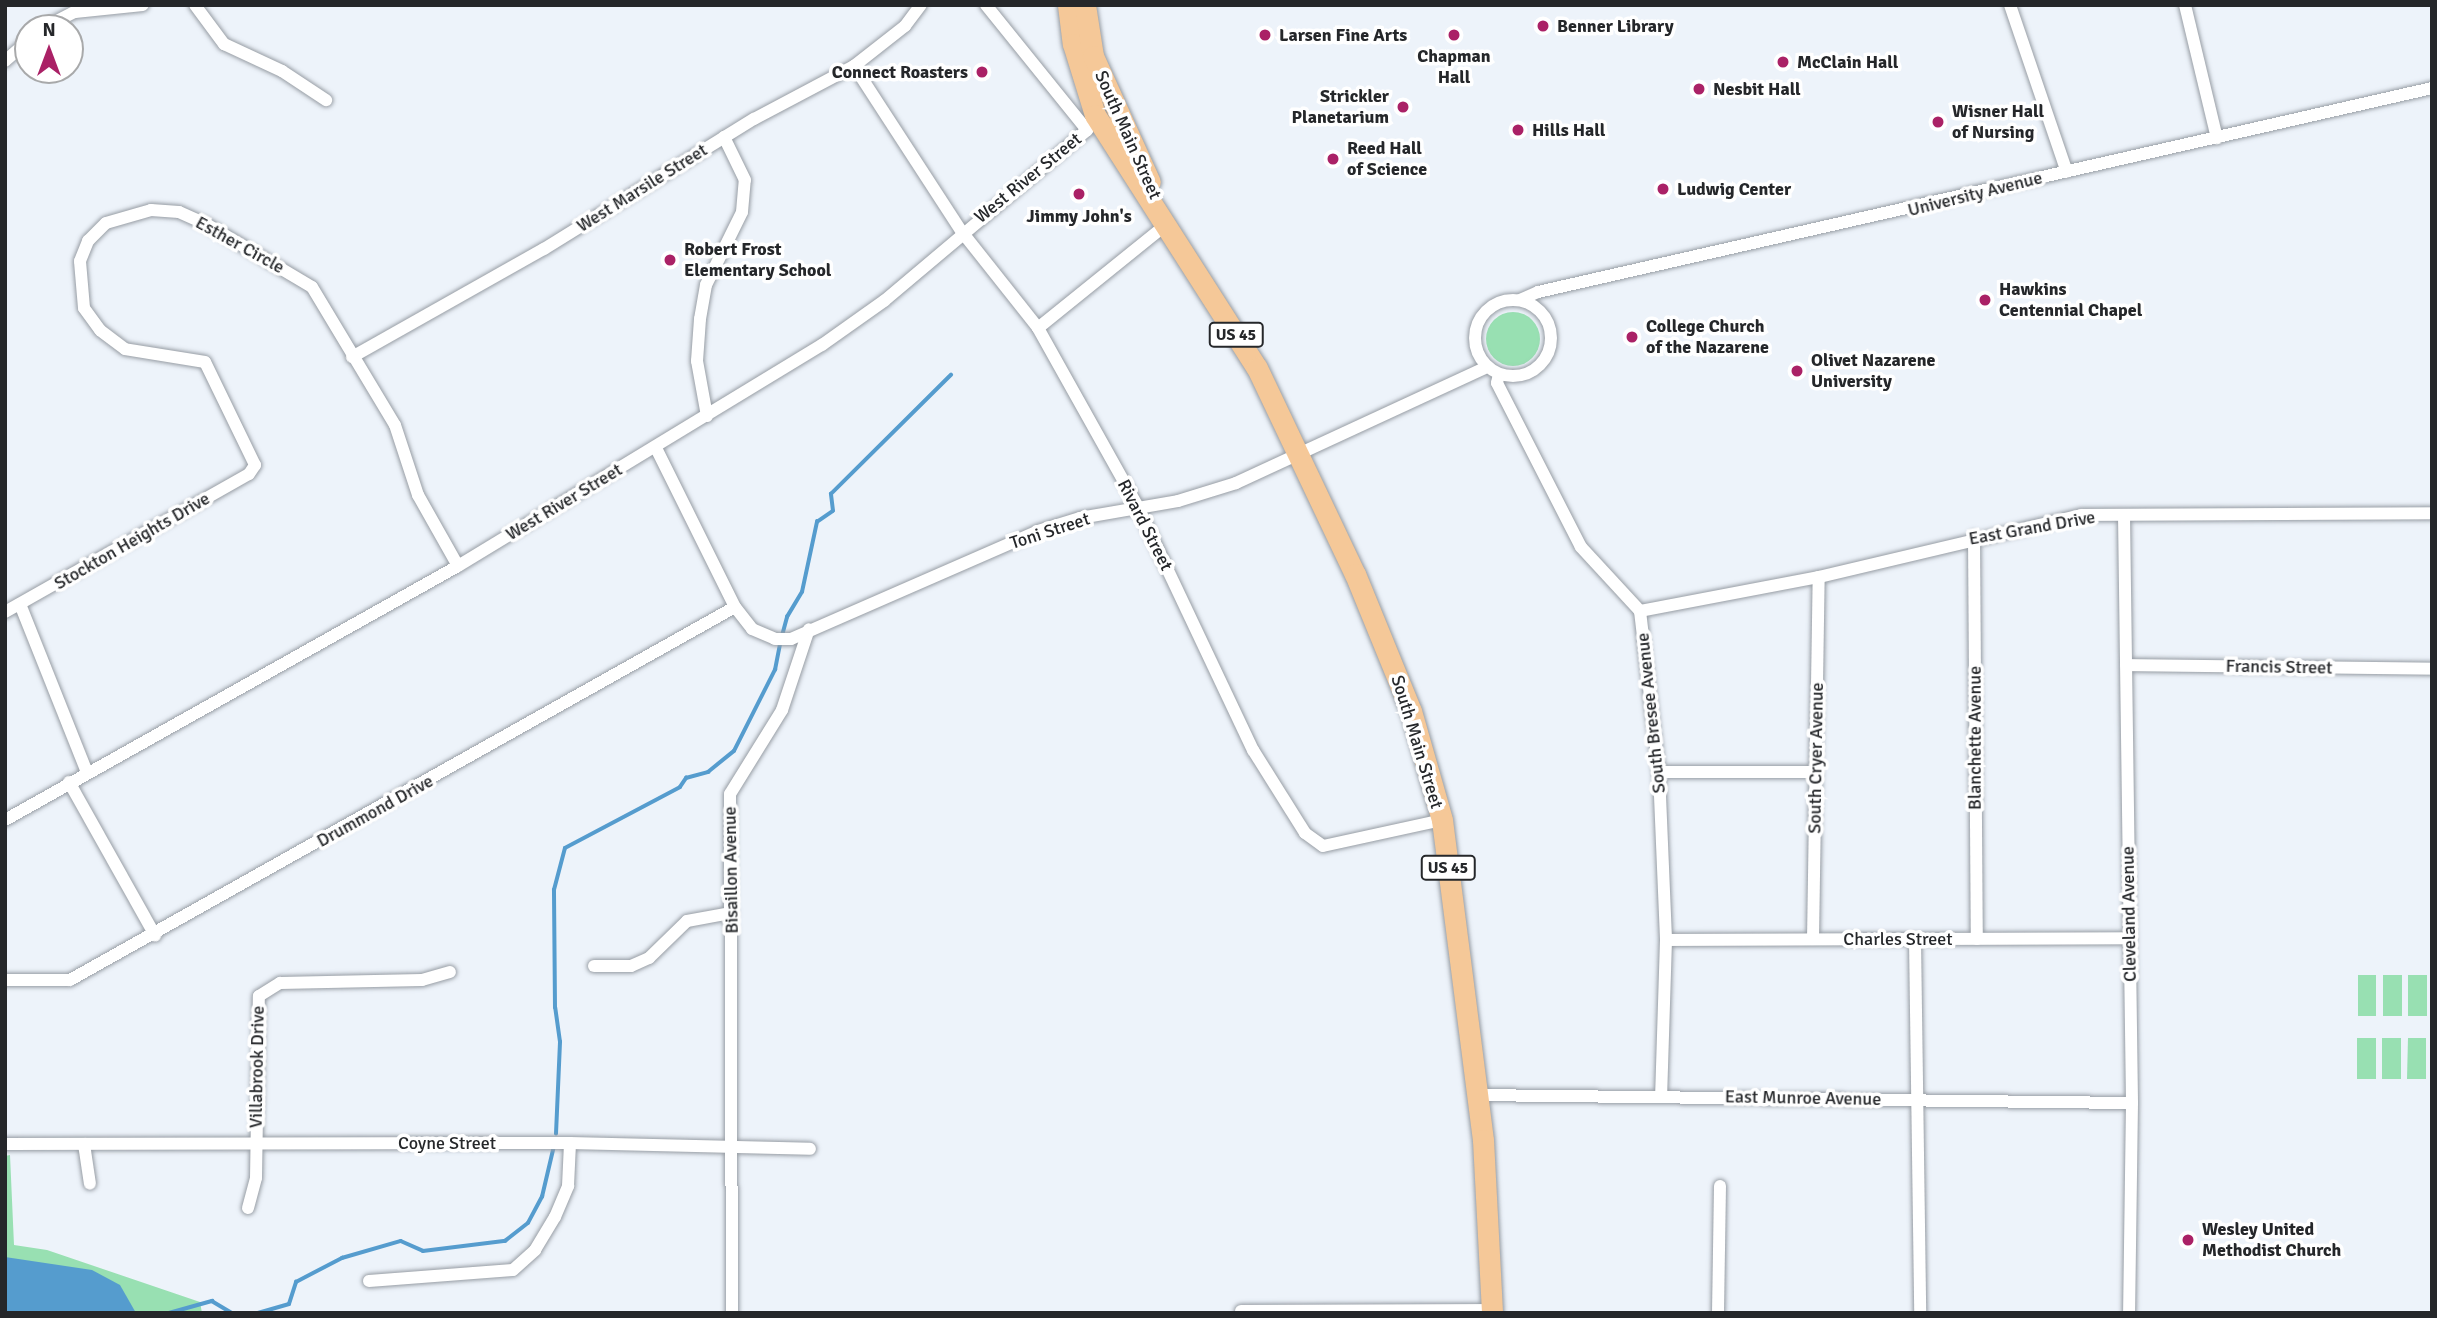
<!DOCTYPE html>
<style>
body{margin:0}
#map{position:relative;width:2437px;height:1318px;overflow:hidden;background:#edf3fa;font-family:Signika,sans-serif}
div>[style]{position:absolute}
.green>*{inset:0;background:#98e0b2}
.round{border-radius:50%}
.water>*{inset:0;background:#559cce}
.stream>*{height:3.5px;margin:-1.75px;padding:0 1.75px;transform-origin:1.75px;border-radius:1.75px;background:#559cce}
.roads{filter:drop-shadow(0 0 2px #979da4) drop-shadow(0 0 2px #979da4)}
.street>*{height:12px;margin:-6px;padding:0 6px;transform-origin:6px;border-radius:6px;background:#fff}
.street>.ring{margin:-6px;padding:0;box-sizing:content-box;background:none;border:12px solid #fff;border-radius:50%}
.primary>*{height:21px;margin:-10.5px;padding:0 10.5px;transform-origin:10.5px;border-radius:10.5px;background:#f5c898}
.dots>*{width:19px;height:19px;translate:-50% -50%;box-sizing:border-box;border:4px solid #fff;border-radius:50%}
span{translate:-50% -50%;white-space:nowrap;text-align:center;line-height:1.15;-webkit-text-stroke:7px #fff;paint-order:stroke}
.shield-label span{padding:2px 5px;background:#fff;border:2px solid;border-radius:5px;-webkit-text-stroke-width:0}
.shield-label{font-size:16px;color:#25272a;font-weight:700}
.poi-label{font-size:18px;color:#25272a;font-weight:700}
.left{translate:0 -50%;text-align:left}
.right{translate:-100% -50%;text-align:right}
.street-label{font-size:18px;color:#25272a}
.frame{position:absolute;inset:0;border:7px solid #25272a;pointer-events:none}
.north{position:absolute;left:14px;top:14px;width:70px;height:70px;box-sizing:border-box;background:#fff;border:2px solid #a8a9aa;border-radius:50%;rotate:0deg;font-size:19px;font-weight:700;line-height:28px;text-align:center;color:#25272a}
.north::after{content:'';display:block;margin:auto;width:24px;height:32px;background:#aa2166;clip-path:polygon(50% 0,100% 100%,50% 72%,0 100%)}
</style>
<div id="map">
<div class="green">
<div class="round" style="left:1486px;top:312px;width:54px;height:54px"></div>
<div style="clip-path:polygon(2358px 975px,2376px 975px,2376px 1016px,2358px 1016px)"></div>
<div style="clip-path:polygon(2383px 975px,2402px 975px,2402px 1016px,2383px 1016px)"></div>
<div style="clip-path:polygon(2408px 975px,2427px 975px,2427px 1016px,2408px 1016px)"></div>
<div style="clip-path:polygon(2357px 1038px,2376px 1038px,2376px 1079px,2357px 1079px)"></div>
<div style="clip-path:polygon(2382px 1038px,2401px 1038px,2401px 1079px,2382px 1079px)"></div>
<div style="clip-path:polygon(2408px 1038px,2426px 1038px,2426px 1079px,2407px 1079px)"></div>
<div style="clip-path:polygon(10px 1155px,14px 1245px,47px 1250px,200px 1302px,202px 1313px,5px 1313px,5px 1156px)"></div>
</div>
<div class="water">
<div style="clip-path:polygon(5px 1257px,92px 1270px,120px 1285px,136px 1313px,5px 1313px)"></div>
</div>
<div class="stream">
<div style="left:782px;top:636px;width:20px;rotate:-75deg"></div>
<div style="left:787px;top:617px;width:29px;rotate:-59deg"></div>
<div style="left:802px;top:592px;width:72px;rotate:-77.9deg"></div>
<div style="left:817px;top:522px;width:19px;rotate:-35deg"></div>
<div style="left:833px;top:511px;width:17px;rotate:-97deg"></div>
<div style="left:831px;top:494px;width:169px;rotate:-44.8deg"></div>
<div style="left:556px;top:1134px;width:92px;rotate:-87.5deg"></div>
<div style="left:560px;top:1042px;width:34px;rotate:-98deg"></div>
<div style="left:555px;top:1008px;width:118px;rotate:-90.5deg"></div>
<div style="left:554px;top:890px;width:43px;rotate:-75.3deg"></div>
<div style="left:565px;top:848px;width:130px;rotate:-27.9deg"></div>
<div style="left:680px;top:787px;width:11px;rotate:-56deg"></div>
<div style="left:686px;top:778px;width:23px;rotate:-15deg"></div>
<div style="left:708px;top:772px;width:33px;rotate:-39deg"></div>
<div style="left:734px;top:751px;width:91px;rotate:-63.2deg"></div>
<div style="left:775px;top:670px;width:26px;rotate:-79deg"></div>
<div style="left:169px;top:1313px;width:45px;rotate:-15.6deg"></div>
<div style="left:212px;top:1301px;width:23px;rotate:31deg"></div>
<div style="left:258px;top:1313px;width:32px;rotate:-16deg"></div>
<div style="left:289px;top:1304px;width:23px;rotate:-72deg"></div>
<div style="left:296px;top:1282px;width:52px;rotate:-27.6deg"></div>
<div style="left:342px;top:1258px;width:61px;rotate:-16.1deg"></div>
<div style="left:401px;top:1241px;width:24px;rotate:24deg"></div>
<div style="left:423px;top:1251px;width:83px;rotate:-7deg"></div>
<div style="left:505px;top:1241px;width:29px;rotate:-38deg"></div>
<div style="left:528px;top:1223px;width:30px;rotate:-62deg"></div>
<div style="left:542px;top:1197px;width:52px;rotate:-76.8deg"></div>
</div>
<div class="roads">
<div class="street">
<div style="left:195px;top:5px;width:49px;rotate:53.4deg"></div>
<div style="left:224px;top:44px;width:64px;rotate:25deg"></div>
<div style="left:282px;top:71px;width:53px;rotate:33.4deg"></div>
<div style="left:986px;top:5px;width:161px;rotate:51.1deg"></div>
<div style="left:2010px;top:5px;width:176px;rotate:71.2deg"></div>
<div style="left:2185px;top:5px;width:137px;rotate:76.5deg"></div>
<div style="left:43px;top:28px;width:36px;rotate:-27deg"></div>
<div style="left:75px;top:12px;width:68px;rotate:-5.9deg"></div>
<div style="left:5px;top:61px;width:30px;rotate:-41deg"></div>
<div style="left:854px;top:66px;width:198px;rotate:57deg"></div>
<div style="left:962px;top:232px;width:122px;rotate:51.6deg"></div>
<div style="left:1038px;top:328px;width:207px;rotate:60.8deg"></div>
<div style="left:1139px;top:509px;width:267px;rotate:64.7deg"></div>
<div style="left:1253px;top:750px;width:98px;rotate:57.9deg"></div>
<div style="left:1305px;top:833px;width:22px;rotate:36deg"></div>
<div style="left:1323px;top:846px;width:122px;rotate:-12.3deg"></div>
<div class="ring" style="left:1475px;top:300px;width:64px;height:64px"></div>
<div style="left:1520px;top:300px;width:20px;rotate:-24deg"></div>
<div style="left:1538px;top:292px;width:917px;rotate:-12.85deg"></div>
<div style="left:1038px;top:328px;width:167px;rotate:-38.9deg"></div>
<div style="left:352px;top:357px;width:220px;rotate:-29.4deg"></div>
<div style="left:544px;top:249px;width:247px;rotate:-31.8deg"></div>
<div style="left:754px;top:119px;width:113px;rotate:-27.9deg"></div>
<div style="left:854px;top:66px;width:65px;rotate:-38.1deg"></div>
<div style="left:905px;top:26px;width:26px;rotate:-53deg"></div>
<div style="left:1499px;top:374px;width:9px;rotate:103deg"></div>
<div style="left:1497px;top:383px;width:184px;rotate:62.9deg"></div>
<div style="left:1581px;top:547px;width:87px;rotate:47.3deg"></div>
<div style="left:1640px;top:611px;width:162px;rotate:83.3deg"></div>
<div style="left:1659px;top:772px;width:168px;rotate:87.6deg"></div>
<div style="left:1666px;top:940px;width:155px;rotate:91.8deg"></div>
<div style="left:707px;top:416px;width:56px;rotate:-100.3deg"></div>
<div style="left:697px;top:361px;width:42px;rotate:-85.9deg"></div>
<div style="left:700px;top:319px;width:35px;rotate:-80deg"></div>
<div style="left:706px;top:285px;width:81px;rotate:-63.7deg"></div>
<div style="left:742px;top:212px;width:32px;rotate:-85deg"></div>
<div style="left:745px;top:180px;width:48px;rotate:-116deg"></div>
<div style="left:656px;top:448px;width:178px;rotate:63.6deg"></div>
<div style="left:735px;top:607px;width:28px;rotate:52deg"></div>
<div style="left:752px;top:629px;width:25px;rotate:23deg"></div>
<div style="left:775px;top:639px;width:16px"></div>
<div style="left:791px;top:639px;width:270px;rotate:-23.6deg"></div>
<div style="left:1038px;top:531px;width:44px;rotate:-17.2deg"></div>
<div style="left:1080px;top:518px;width:99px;rotate:-9.8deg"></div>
<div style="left:1178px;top:501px;width:61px;rotate:-17.2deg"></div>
<div style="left:1236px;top:483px;width:277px;rotate:-24.8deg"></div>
<div style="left:2124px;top:515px;width:588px;rotate:89.22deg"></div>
<div style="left:2132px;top:1103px;width:210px;rotate:90.8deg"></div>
<div style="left:1974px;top:537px;width:402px;rotate:89.6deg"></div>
<div style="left:20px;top:604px;width:181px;rotate:68.3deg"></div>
<div style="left:1640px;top:611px;width:182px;rotate:-10.8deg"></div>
<div style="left:1819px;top:577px;width:269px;rotate:-13.3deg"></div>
<div style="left:2081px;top:515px;width:351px;rotate:-0.3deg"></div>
<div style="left:5px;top:612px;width:280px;rotate:-29.5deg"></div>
<div style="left:249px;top:474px;width:11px;rotate:-56deg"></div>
<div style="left:255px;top:465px;width:114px;rotate:-115.9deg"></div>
<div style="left:205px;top:362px;width:81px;rotate:-170.8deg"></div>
<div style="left:125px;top:349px;width:31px;rotate:-143deg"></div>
<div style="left:100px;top:330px;width:27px;rotate:-126deg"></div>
<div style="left:84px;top:308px;width:47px;rotate:-94.9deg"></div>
<div style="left:80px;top:261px;width:22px;rotate:-68deg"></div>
<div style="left:88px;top:241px;width:25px;rotate:-45deg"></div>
<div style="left:106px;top:223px;width:47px;rotate:-16.1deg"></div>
<div style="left:151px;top:210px;width:28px;rotate:4deg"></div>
<div style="left:179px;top:212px;width:30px;rotate:24deg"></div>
<div style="left:206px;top:224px;width:123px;rotate:30.7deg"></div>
<div style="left:312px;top:287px;width:161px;rotate:59deg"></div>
<div style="left:395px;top:425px;width:74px;rotate:71.8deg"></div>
<div style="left:418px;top:495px;width:81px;rotate:60.6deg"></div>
<div style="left:2126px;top:665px;width:306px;rotate:0.7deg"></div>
<div style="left:1659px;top:772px;width:157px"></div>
<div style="left:69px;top:782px;width:176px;rotate:60.7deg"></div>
<div style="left:5px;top:820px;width:519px;rotate:-29.28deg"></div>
<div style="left:458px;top:566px;width:426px;rotate:-31.3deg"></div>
<div style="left:822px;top:345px;width:76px;rotate:-35.4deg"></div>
<div style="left:884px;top:301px;width:265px;rotate:-40.1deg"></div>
<div style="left:1087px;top:130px;width:17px;rotate:-62deg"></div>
<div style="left:1813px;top:939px;width:362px;rotate:-89.1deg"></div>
<div style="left:1915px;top:939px;width:374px;rotate:89.2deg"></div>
<div style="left:1666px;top:940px;width:464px;rotate:-0.2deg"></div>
<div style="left:594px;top:966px;width:37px"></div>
<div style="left:631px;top:966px;width:20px;rotate:-24deg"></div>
<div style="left:649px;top:958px;width:53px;rotate:-44.2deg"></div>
<div style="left:687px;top:921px;width:45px;rotate:-10.3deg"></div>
<div style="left:5px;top:980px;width:65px"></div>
<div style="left:70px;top:980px;width:762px;rotate:-29.29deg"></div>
<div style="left:1475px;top:1095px;width:657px;rotate:0.7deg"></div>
<div style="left:5px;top:1144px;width:565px;rotate:-0.1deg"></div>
<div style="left:570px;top:1143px;width:240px;rotate:1.4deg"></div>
<div style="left:84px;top:1144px;width:40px;rotate:81.5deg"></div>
<div style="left:248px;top:1208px;width:31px;rotate:-75deg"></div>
<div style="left:256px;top:1178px;width:182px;rotate:-89.1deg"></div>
<div style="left:259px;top:996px;width:25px;rotate:-32deg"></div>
<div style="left:280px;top:983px;width:142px;rotate:-1.2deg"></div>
<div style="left:422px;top:980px;width:29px;rotate:-16deg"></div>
<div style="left:369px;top:1281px;width:144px;rotate:-4.4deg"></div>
<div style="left:513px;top:1270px;width:30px;rotate:-42deg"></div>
<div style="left:535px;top:1250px;width:39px;rotate:-59deg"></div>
<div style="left:555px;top:1217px;width:34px;rotate:-67deg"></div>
<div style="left:568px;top:1186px;width:43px;rotate:-87.3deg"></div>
<div style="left:1241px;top:1311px;width:251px;rotate:-0.2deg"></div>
<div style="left:732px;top:1313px;width:519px;rotate:-90.22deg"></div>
<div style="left:730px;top:794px;width:99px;rotate:-58.2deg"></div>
<div style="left:782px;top:710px;width:85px;rotate:-71.6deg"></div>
<div style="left:1718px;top:1313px;width:127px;rotate:-89.1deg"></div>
</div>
<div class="primary">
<div style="left:1068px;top:5px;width:39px;rotate:83deg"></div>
<div style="left:1073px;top:44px;width:74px;rotate:72.8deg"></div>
<div style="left:1095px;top:115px;width:300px;rotate:57.4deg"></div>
<div style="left:1257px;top:368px;width:228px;rotate:64.6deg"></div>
<div style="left:1355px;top:574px;width:148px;rotate:67.8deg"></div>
<div style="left:1411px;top:711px;width:113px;rotate:74.1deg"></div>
<div style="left:1442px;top:820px;width:323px;rotate:82.7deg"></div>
<div style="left:1483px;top:1140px;width:173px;rotate:87deg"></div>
<div style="left:1085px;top:5px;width:52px;rotate:81.1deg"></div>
<div style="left:1093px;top:56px;width:138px;rotate:65.7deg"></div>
</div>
</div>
<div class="dots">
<div style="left:1543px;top:26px;background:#aa2166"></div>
<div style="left:1265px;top:35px;background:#aa2166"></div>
<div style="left:1454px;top:35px;background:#aa2166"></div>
<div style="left:1783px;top:62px;background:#aa2166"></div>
<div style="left:982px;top:72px;background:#aa2166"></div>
<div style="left:1699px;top:89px;background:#aa2166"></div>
<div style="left:1403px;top:107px;background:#aa2166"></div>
<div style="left:1938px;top:122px;background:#aa2166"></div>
<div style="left:1518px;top:130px;background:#aa2166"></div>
<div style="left:1333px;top:159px;background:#aa2166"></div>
<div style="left:1663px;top:189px;background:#aa2166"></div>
<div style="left:1079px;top:194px;background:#aa2166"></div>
<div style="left:670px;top:260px;background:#aa2166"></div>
<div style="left:1985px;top:300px;background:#aa2166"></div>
<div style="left:1632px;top:337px;background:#aa2166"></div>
<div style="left:1797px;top:371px;background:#aa2166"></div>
<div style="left:2188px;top:1240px;background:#aa2166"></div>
</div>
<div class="shield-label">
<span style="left:1236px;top:335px">US 45</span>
<span style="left:1448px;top:868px">US 45</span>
</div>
<div class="poi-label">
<span class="left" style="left:1557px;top:26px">Benner Library</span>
<span class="left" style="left:1279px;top:35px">Larsen Fine Arts</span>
<span style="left:1454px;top:67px">Chapman<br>Hall</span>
<span class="left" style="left:1797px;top:62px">McClain Hall</span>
<span class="right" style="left:968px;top:72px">Connect Roasters</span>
<span class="left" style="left:1713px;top:89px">Nesbit Hall</span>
<span class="right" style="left:1389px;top:107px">Strickler<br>Planetarium</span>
<span class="left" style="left:1952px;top:122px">Wisner Hall<br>of Nursing</span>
<span class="left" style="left:1532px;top:130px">Hills Hall</span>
<span class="left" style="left:1347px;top:159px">Reed Hall<br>of Science</span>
<span class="left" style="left:1677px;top:189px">Ludwig Center</span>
<span style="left:1079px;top:216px">Jimmy John's</span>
<span class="left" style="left:684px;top:260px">Robert Frost<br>Elementary School</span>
<span class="left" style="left:1999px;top:300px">Hawkins<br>Centennial Chapel</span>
<span class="left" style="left:1646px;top:337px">College Church<br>of the Nazarene</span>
<span class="left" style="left:1811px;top:371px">Olivet Nazarene<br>University</span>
<span class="left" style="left:2202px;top:1240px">Wesley United<br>Methodist Church</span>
</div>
<div class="street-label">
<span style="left:1128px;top:135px;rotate:66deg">South Main Street</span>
<span style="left:1028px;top:178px;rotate:-39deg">West River Street</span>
<span style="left:642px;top:188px;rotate:-32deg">West Marsile Street</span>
<span style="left:1975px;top:194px;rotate:-14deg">University Avenue</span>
<span style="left:240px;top:245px;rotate:29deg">Esther Circle</span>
<span style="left:564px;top:502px;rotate:-31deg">West River Street</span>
<span style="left:1145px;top:525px;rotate:63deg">Rivard Street</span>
<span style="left:2032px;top:528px;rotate:-10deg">East Grand Drive</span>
<span style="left:1050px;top:531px;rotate:-18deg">Toni Street</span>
<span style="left:132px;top:541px;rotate:-30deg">Stockton Heights Drive</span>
<span style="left:2279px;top:667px;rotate:1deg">Francis Street</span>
<span style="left:1651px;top:713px;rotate:-96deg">South Bresee Avenue</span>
<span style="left:1975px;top:738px;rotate:-90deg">Blanchette Avenue</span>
<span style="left:1417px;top:742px;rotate:73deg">South Main Street</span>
<span style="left:1816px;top:758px;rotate:-89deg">South Cryer Avenue</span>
<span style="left:375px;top:811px;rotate:-29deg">Drummond Drive</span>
<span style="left:731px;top:870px;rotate:-91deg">Bisaillon Avenue</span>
<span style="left:2129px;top:914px;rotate:-91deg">Cleveland Avenue</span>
<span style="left:1898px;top:939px">Charles Street</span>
<span style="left:257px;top:1067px;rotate:-89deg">Villabrook Drive</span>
<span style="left:1803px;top:1098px;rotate:1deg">East Munroe Avenue</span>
<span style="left:447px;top:1143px">Coyne Street</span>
</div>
<div class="frame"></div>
<div class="north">N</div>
</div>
